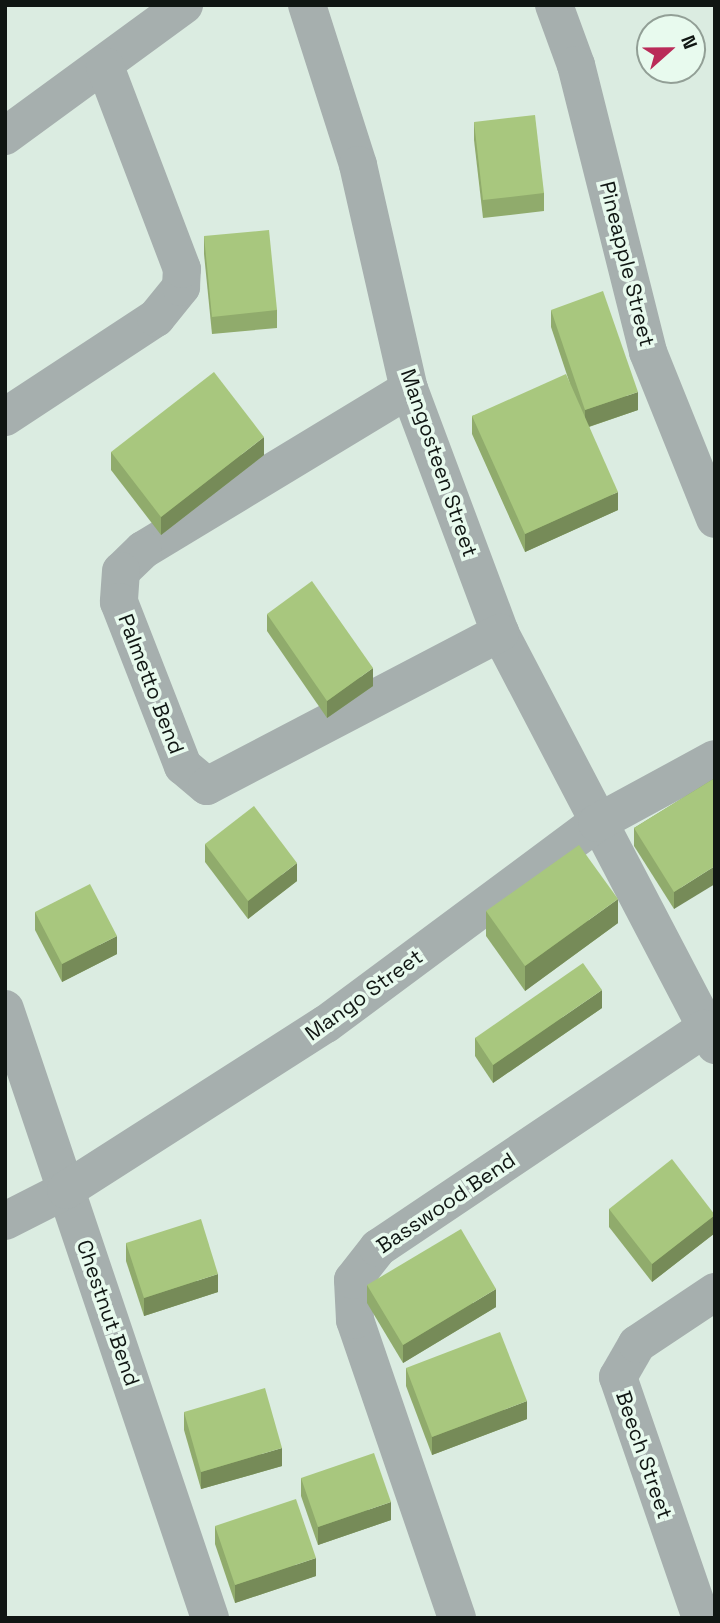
<!DOCTYPE html>
<style>
body{margin:0}
#map{position:relative;width:720px;height:1623px;overflow:hidden;background:#dbece1;font-family:"Space Grotesk",sans-serif}
div>[style]{position:absolute}
.minor>*{height:38px;margin:-19px;padding:0 19px;transform-origin:19px;border-radius:19px;background:#a6afae}
.wall>*{inset:0;background:#90ab6c}
.shaded-wall>*{inset:0;background:#768b58}
.building>*{inset:0;background:#a8c77e}
span{translate:-50% -50%;white-space:nowrap;text-align:center;line-height:1.15;-webkit-text-stroke:7px #e8faee;paint-order:stroke}
.street-label{font-size:21px;color:#101613}
.frame{position:absolute;inset:0;border:7px solid #101613;pointer-events:none}
.north{position:absolute;left:636px;top:14px;width:70px;height:70px;box-sizing:border-box;background:#e8faee;border:2px solid #929f96;border-radius:50%;rotate:69deg;font-size:19px;font-weight:700;line-height:28px;text-align:center;color:#101613}
.north::after{content:'';display:block;margin:auto;width:24px;height:32px;background:#ba2b59;clip-path:polygon(50% 0,100% 100%,50% 72%,0 100%)}
</style>
<div id="map">
<div class="minor">
<div style="left:307px;top:5px;width:168px;rotate:72.3deg"></div>
<div style="left:358px;top:165px;width:230px;rotate:77.2deg"></div>
<div style="left:409px;top:389px;width:260px;rotate:69.5deg"></div>
<div style="left:500px;top:633px;width:465px;rotate:62.4deg"></div>
<div style="left:554px;top:5px;width:64px;rotate:69.9deg"></div>
<div style="left:576px;top:65px;width:296px;rotate:75.9deg"></div>
<div style="left:648px;top:352px;width:180px;rotate:68.1deg"></div>
<div style="left:5px;top:136px;width:222px;rotate:-36.2deg"></div>
<div style="left:409px;top:389px;width:311px;rotate:148.8deg"></div>
<div style="left:143px;top:550px;width:30px;rotate:136deg"></div>
<div style="left:121px;top:571px;width:31px;rotate:94deg"></div>
<div style="left:119px;top:602px;width:176px;rotate:68.7deg"></div>
<div style="left:183px;top:766px;width:31px;rotate:40deg"></div>
<div style="left:207px;top:786px;width:331px;rotate:-27.6deg"></div>
<div style="left:5px;top:417px;width:181px;rotate:-33.3deg"></div>
<div style="left:156px;top:318px;width:40px;rotate:-51deg"></div>
<div style="left:181px;top:287px;width:18px;rotate:-87deg"></div>
<div style="left:182px;top:269px;width:217px;rotate:-110.8deg"></div>
<div style="left:5px;top:1009px;width:643px;rotate:71.4deg"></div>
<div style="left:5px;top:1221px;width:68px;rotate:-26.9deg"></div>
<div style="left:66px;top:1190px;width:308px;rotate:-32.6deg"></div>
<div style="left:326px;top:1024px;width:337px;rotate:-36.6deg"></div>
<div style="left:597px;top:823px;width:134px;rotate:-28.5deg"></div>
<div style="left:457px;top:1618px;width:315px;rotate:-108.9deg"></div>
<div style="left:355px;top:1320px;width:40px;rotate:-92.9deg"></div>
<div style="left:353px;top:1280px;width:41px;rotate:-52deg"></div>
<div style="left:378px;top:1248px;width:393px;rotate:-33.9deg"></div>
<div style="left:701px;top:1618px;width:255px;rotate:-109deg"></div>
<div style="left:618px;top:1377px;width:38px;rotate:-60deg"></div>
<div style="left:637px;top:1344px;width:94px;rotate:-33.7deg"></div>
</div>
<div class="wall">
<div style="clip-path:polygon(474px 122px,544px 193px,544px 211px,483px 218px,474px 140px)"></div>
<div style="clip-path:polygon(204px 236px,277px 310px,277px 328px,212px 334px,204px 254px)"></div>
<div style="clip-path:polygon(551px 310px,638px 410px,589px 427px,618px 510px,525px 552px,472px 434px,472px 416px,570px 384px,551px 327px)"></div>
<div style="clip-path:polygon(111px 452px,264px 455px,161px 535px,111px 470px)"></div>
<div style="clip-path:polygon(267px 614px,373px 686px,327px 718px,267px 631px)"></div>
<div style="clip-path:polygon(715px 778px,674px 909px,634px 846px,634px 828px)"></div>
<div style="clip-path:polygon(205px 844px,297px 881px,248px 919px,205px 862px)"></div>
<div style="clip-path:polygon(486px 911px,618px 923px,525px 991px,486px 936px)"></div>
<div style="clip-path:polygon(35px 912px,117px 954px,62px 982px,35px 930px)"></div>
<div style="clip-path:polygon(602px 1008px,493px 1083px,475px 1056px,475px 1038px)"></div>
<div style="clip-path:polygon(609px 1209px,715px 1215px,715px 1233px,652px 1282px,609px 1227px)"></div>
<div style="clip-path:polygon(126px 1243px,218px 1292px,144px 1316px,126px 1261px)"></div>
<div style="clip-path:polygon(367px 1285px,496px 1307px,403px 1363px,367px 1303px)"></div>
<div style="clip-path:polygon(406px 1368px,527px 1419px,432px 1455px,406px 1386px)"></div>
<div style="clip-path:polygon(184px 1412px,282px 1466px,201px 1489px,184px 1430px)"></div>
<div style="clip-path:polygon(301px 1478px,391px 1520px,318px 1545px,301px 1496px)"></div>
<div style="clip-path:polygon(215px 1526px,316px 1576px,235px 1603px,215px 1544px)"></div>
</div>
<div class="shaded-wall">
<div style="clip-path:polygon(638px 392px,638px 410px,585px 428px,585px 410px)"></div>
<div style="clip-path:polygon(264px 437px,264px 455px,161px 535px,161px 517px)"></div>
<div style="clip-path:polygon(618px 492px,618px 510px,525px 552px,525px 534px)"></div>
<div style="clip-path:polygon(373px 668px,373px 686px,327px 718px,327px 701px)"></div>
<div style="clip-path:polygon(297px 863px,297px 881px,248px 919px,248px 901px)"></div>
<div style="clip-path:polygon(715px 866px,715px 884px,674px 909px,674px 892px)"></div>
<div style="clip-path:polygon(618px 899px,618px 923px,525px 991px,525px 966px)"></div>
<div style="clip-path:polygon(117px 936px,117px 954px,62px 982px,62px 964px)"></div>
<div style="clip-path:polygon(602px 990px,602px 1008px,493px 1083px,493px 1065px)"></div>
<div style="clip-path:polygon(715px 1215px,715px 1233px,652px 1282px,652px 1264px)"></div>
<div style="clip-path:polygon(218px 1274px,218px 1292px,144px 1316px,144px 1298px)"></div>
<div style="clip-path:polygon(496px 1289px,496px 1307px,403px 1363px,403px 1345px)"></div>
<div style="clip-path:polygon(527px 1401px,527px 1419px,432px 1455px,432px 1437px)"></div>
<div style="clip-path:polygon(282px 1448px,282px 1466px,201px 1489px,201px 1472px)"></div>
<div style="clip-path:polygon(391px 1502px,391px 1520px,318px 1545px,318px 1527px)"></div>
<div style="clip-path:polygon(316px 1558px,316px 1576px,235px 1603px,235px 1585px)"></div>
</div>
<div class="building">
<div style="clip-path:polygon(535px 115px,544px 193px,483px 200px,474px 122px)"></div>
<div style="clip-path:polygon(269px 230px,277px 310px,212px 317px,204px 236px)"></div>
<div style="clip-path:polygon(603px 291px,638px 392px,585px 410px,551px 310px)"></div>
<div style="clip-path:polygon(214px 372px,264px 437px,161px 517px,111px 452px)"></div>
<div style="clip-path:polygon(566px 374px,618px 492px,525px 534px,472px 416px)"></div>
<div style="clip-path:polygon(312px 581px,373px 668px,327px 701px,267px 614px)"></div>
<div style="clip-path:polygon(715px 778px,715px 866px,674px 892px,634px 828px)"></div>
<div style="clip-path:polygon(254px 806px,297px 863px,248px 901px,205px 844px)"></div>
<div style="clip-path:polygon(579px 845px,618px 899px,525px 966px,486px 911px)"></div>
<div style="clip-path:polygon(90px 884px,117px 936px,62px 964px,35px 912px)"></div>
<div style="clip-path:polygon(583px 963px,602px 990px,493px 1065px,475px 1038px)"></div>
<div style="clip-path:polygon(672px 1159px,715px 1215px,652px 1264px,609px 1209px)"></div>
<div style="clip-path:polygon(201px 1219px,218px 1274px,144px 1298px,126px 1243px)"></div>
<div style="clip-path:polygon(461px 1229px,496px 1289px,403px 1345px,367px 1285px)"></div>
<div style="clip-path:polygon(500px 1332px,527px 1401px,432px 1437px,406px 1368px)"></div>
<div style="clip-path:polygon(265px 1388px,282px 1448px,201px 1472px,184px 1412px)"></div>
<div style="clip-path:polygon(374px 1453px,391px 1502px,318px 1527px,301px 1478px)"></div>
<div style="clip-path:polygon(296px 1499px,316px 1558px,235px 1585px,215px 1526px)"></div>
</div>
<div class="street-label">
<span style="left:627px;top:264px;rotate:76deg">Pineapple Street</span>
<span style="left:439px;top:463px;rotate:71deg">Mangosteen Street</span>
<span style="left:151px;top:684px;rotate:69deg">Palmetto Bend</span>
<span style="left:364px;top:995px;rotate:-36deg">Mango Street</span>
<span style="left:446px;top:1203px;rotate:-34deg">Basswood Bend</span>
<span style="left:108px;top:1313px;rotate:71deg">Chestnut Bend</span>
<span style="left:644px;top:1455px;rotate:71deg">Beech Street</span>
</div>
<div class="frame"></div>
<div class="north">N</div>
</div>
